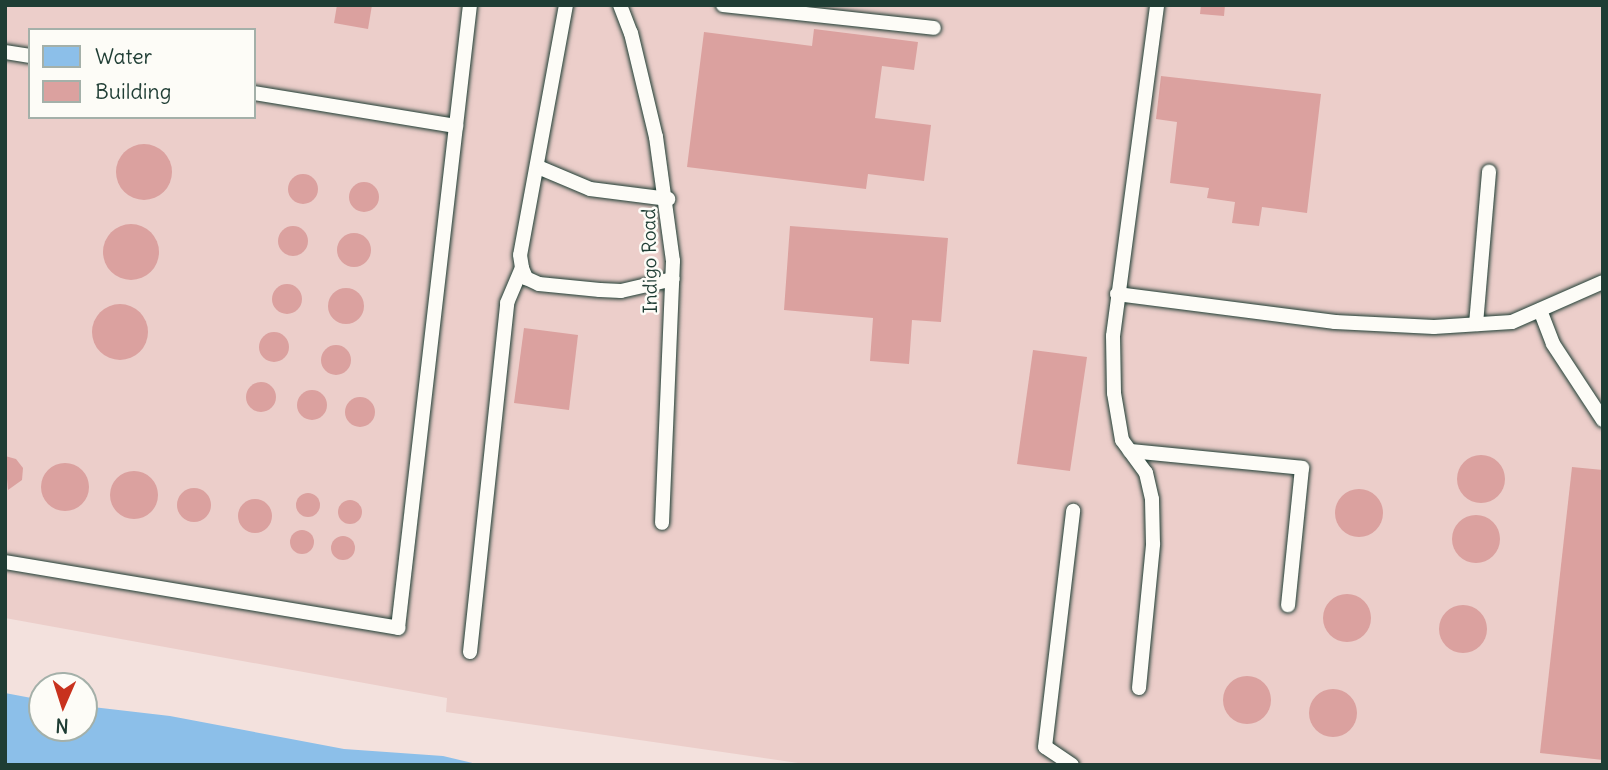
<!DOCTYPE html>
<style>
body{margin:0}
#map{position:relative;width:1608px;height:770px;overflow:hidden;background:#f3e1dd;font-family:Delius,sans-serif}
div>[style]{position:absolute}
.built>*{inset:0;background:#ecceca}
.water>*{inset:0;background:#8cbfe9}
.building>*{inset:0;background:#dba19f}
.round{border-radius:50%}
.roads{filter:drop-shadow(0 0 2px #1f3d34) drop-shadow(0 0 2px #1f3d34)}
.service>*{height:14px;margin:-7px;padding:0 7px;transform-origin:7px;border-radius:7px;background:#fdfcf7}
span{translate:-50% -50%;white-space:nowrap;text-align:center;line-height:1.15;-webkit-text-stroke:5px #fdfcf7;paint-order:stroke}
.street-label{font-size:19px;color:#1f3d34}
.frame{position:absolute;inset:0;border:7px solid #1f3d34;pointer-events:none}
.legend{position:absolute;left:28px;top:28px;width:228px;height:91px;box-sizing:border-box;background:#fdfcf7;border:2px solid #a4b0a9;margin:0;padding:9px 12px;list-style:none;font-size:21px;color:#1f3d34}
.legend li{display:flex;align-items:center;gap:14px;height:35px}
.legend b{width:35px;border:2px solid #a4b0a9}
.north{position:absolute;left:28px;top:672px;width:70px;height:70px;box-sizing:border-box;background:#fdfcf7;border:2px solid #a4b0a9;border-radius:50%;rotate:183deg;font-size:19px;font-weight:700;line-height:28px;text-align:center;color:#1f3d34}
.north::after{content:'';display:block;margin:auto;width:24px;height:32px;background:#c8321e;clip-path:polygon(50% 0,100% 100%,50% 72%,0 100%)}
</style>
<div id="map">
<div class="built">
<div style="clip-path:polygon(evenodd,5px 5px,1603px 5px,1603px 765px,812px 765px,446px 712px,447px 698px,5px 618px,5px 5px,30px 30px,254px 30px,254px 117px,30px 117px,30px 30px)"></div>
</div>
<div class="water">
<div style="clip-path:polygon(5px 693px,42px 700px,42px 728px,84px 728px,84px 706px,170px 716px,344px 749px,443px 756px,481px 765px,5px 765px)"></div>
</div>
<div class="building">
<div style="clip-path:polygon(337px 5px,372px 5px,368px 29px,334px 23px)"></div>
<div style="clip-path:polygon(1201px 5px,1225px 5px,1224px 16px,1200px 14px)"></div>
<div style="clip-path:polygon(814px 29px,918px 42px,914px 70px,882px 66px,875px 118px,931px 125px,924px 181px,868px 174px,866px 189px,687px 167px,704px 32px,812px 46px)"></div>
<div style="clip-path:polygon(1161px 76px,1321px 94px,1307px 213px,1262px 207px,1259px 226px,1232px 223px,1235px 202px,1207px 198px,1209px 188px,1170px 183px,1177px 122px,1156px 119px)"></div>
<div class="round" style="left:116px;top:144px;width:56px;height:56px"></div>
<div class="round" style="left:288px;top:174px;width:30px;height:30px"></div>
<div class="round" style="left:349px;top:182px;width:30px;height:30px"></div>
<div class="round" style="left:103px;top:224px;width:56px;height:56px"></div>
<div class="round" style="left:278px;top:226px;width:30px;height:30px"></div>
<div style="clip-path:polygon(790px 226px,948px 238px,941px 322px,912px 320px,909px 364px,870px 361px,873px 318px,784px 310px)"></div>
<div class="round" style="left:337px;top:233px;width:34px;height:34px"></div>
<div class="round" style="left:272px;top:284px;width:30px;height:30px"></div>
<div class="round" style="left:328px;top:288px;width:36px;height:36px"></div>
<div class="round" style="left:92px;top:304px;width:56px;height:56px"></div>
<div style="clip-path:polygon(524px 328px,578px 335px,569px 410px,514px 403px)"></div>
<div class="round" style="left:259px;top:332px;width:30px;height:30px"></div>
<div class="round" style="left:321px;top:345px;width:30px;height:30px"></div>
<div style="clip-path:polygon(1033px 350px,1087px 357px,1070px 471px,1017px 464px)"></div>
<div class="round" style="left:246px;top:382px;width:30px;height:30px"></div>
<div class="round" style="left:297px;top:390px;width:30px;height:30px"></div>
<div class="round" style="left:345px;top:397px;width:30px;height:30px"></div>
<div class="round" style="left:1457px;top:455px;width:48px;height:48px"></div>
<div style="clip-path:polygon(5px 456px,16px 459px,23px 468px,22px 480px,8px 490px)"></div>
<div class="round" style="left:41px;top:463px;width:48px;height:48px"></div>
<div style="clip-path:polygon(1572px 467px,1603px 470px,1603px 760px,1540px 753px)"></div>
<div class="round" style="left:110px;top:471px;width:48px;height:48px"></div>
<div class="round" style="left:177px;top:488px;width:34px;height:34px"></div>
<div class="round" style="left:1335px;top:489px;width:48px;height:48px"></div>
<div class="round" style="left:296px;top:493px;width:24px;height:24px"></div>
<div class="round" style="left:238px;top:499px;width:34px;height:34px"></div>
<div class="round" style="left:338px;top:500px;width:24px;height:24px"></div>
<div class="round" style="left:1452px;top:515px;width:48px;height:48px"></div>
<div class="round" style="left:290px;top:530px;width:24px;height:24px"></div>
<div class="round" style="left:331px;top:536px;width:24px;height:24px"></div>
<div class="round" style="left:1323px;top:594px;width:48px;height:48px"></div>
<div class="round" style="left:1439px;top:605px;width:48px;height:48px"></div>
<div class="round" style="left:1223px;top:676px;width:48px;height:48px"></div>
<div class="round" style="left:1309px;top:689px;width:48px;height:48px"></div>
</div>
<div class="roads">
<div class="service">
<div style="left:566px;top:5px;width:254px;rotate:100.4deg"></div>
<div style="left:520px;top:255px;width:13px;rotate:81deg"></div>
<div style="left:522px;top:268px;width:11px;rotate:68deg"></div>
<div style="left:526px;top:278px;width:14px;rotate:25deg"></div>
<div style="left:539px;top:284px;width:61px;rotate:5.6deg"></div>
<div style="left:600px;top:290px;width:21px;rotate:3deg"></div>
<div style="left:621px;top:291px;width:53px;rotate:-13deg"></div>
<div style="left:620px;top:5px;width:30px;rotate:69deg"></div>
<div style="left:631px;top:33px;width:107px;rotate:76.5deg"></div>
<div style="left:656px;top:137px;width:125px;rotate:82.2deg"></div>
<div style="left:673px;top:261px;width:262px;rotate:92.4deg"></div>
<div style="left:723px;top:5px;width:212px;rotate:6.2deg"></div>
<div style="left:5px;top:52px;width:25px;rotate:9deg"></div>
<div style="left:254px;top:93px;width:205px;rotate:9.3deg"></div>
<div style="left:538px;top:167px;width:56px;rotate:22.9deg"></div>
<div style="left:590px;top:189px;width:79px;rotate:7.3deg"></div>
<div style="left:1117px;top:294px;width:220px;rotate:7.3deg"></div>
<div style="left:1335px;top:322px;width:99px;rotate:2.9deg"></div>
<div style="left:1434px;top:327px;width:78px;rotate:-3.7deg"></div>
<div style="left:1512px;top:322px;width:99px;rotate:-23.7deg"></div>
<div style="left:1540px;top:310px;width:36px;rotate:69deg"></div>
<div style="left:1553px;top:344px;width:91px;rotate:56.7deg"></div>
<div style="left:1476px;top:324px;width:153px;rotate:-85.1deg"></div>
<div style="left:1130px;top:451px;width:173px;rotate:5.6deg"></div>
<div style="left:1302px;top:468px;width:138px;rotate:95.8deg"></div>
<div style="left:5px;top:562px;width:399px;rotate:9.5deg"></div>
<div style="left:398px;top:628px;width:627px;rotate:-83.41deg"></div>
<div style="left:470px;top:652px;width:351px;rotate:-83.9deg"></div>
<div style="left:507px;top:303px;width:38px;rotate:-67deg"></div>
<div style="left:1139px;top:688px;width:145px;rotate:-84.4deg"></div>
<div style="left:1153px;top:544px;width:45px;rotate:-91.3deg"></div>
<div style="left:1152px;top:499px;width:27px;rotate:-103deg"></div>
<div style="left:1146px;top:473px;width:41px;rotate:-126deg"></div>
<div style="left:1122px;top:440px;width:48px;rotate:-99.7deg"></div>
<div style="left:1114px;top:393px;width:57px;rotate:-91deg"></div>
<div style="left:1113px;top:336px;width:334px;rotate:-82.4deg"></div>
<div style="left:1072px;top:765px;width:32px;rotate:-146deg"></div>
<div style="left:1045px;top:747px;width:238px;rotate:-83.2deg"></div>
</div>
</div>
<div class="street-label">
<span style="left:650px;top:261px;rotate:-91deg">Indigo Road</span>
</div>
<div class="frame"></div>
<ul class="legend">
<li><b style="height:19px;background:#8cbfe9"></b>Water</li>
<li><b style="height:19px;background:#dba19f"></b>Building</li>
</ul>
<div class="north">N</div>
</div>
